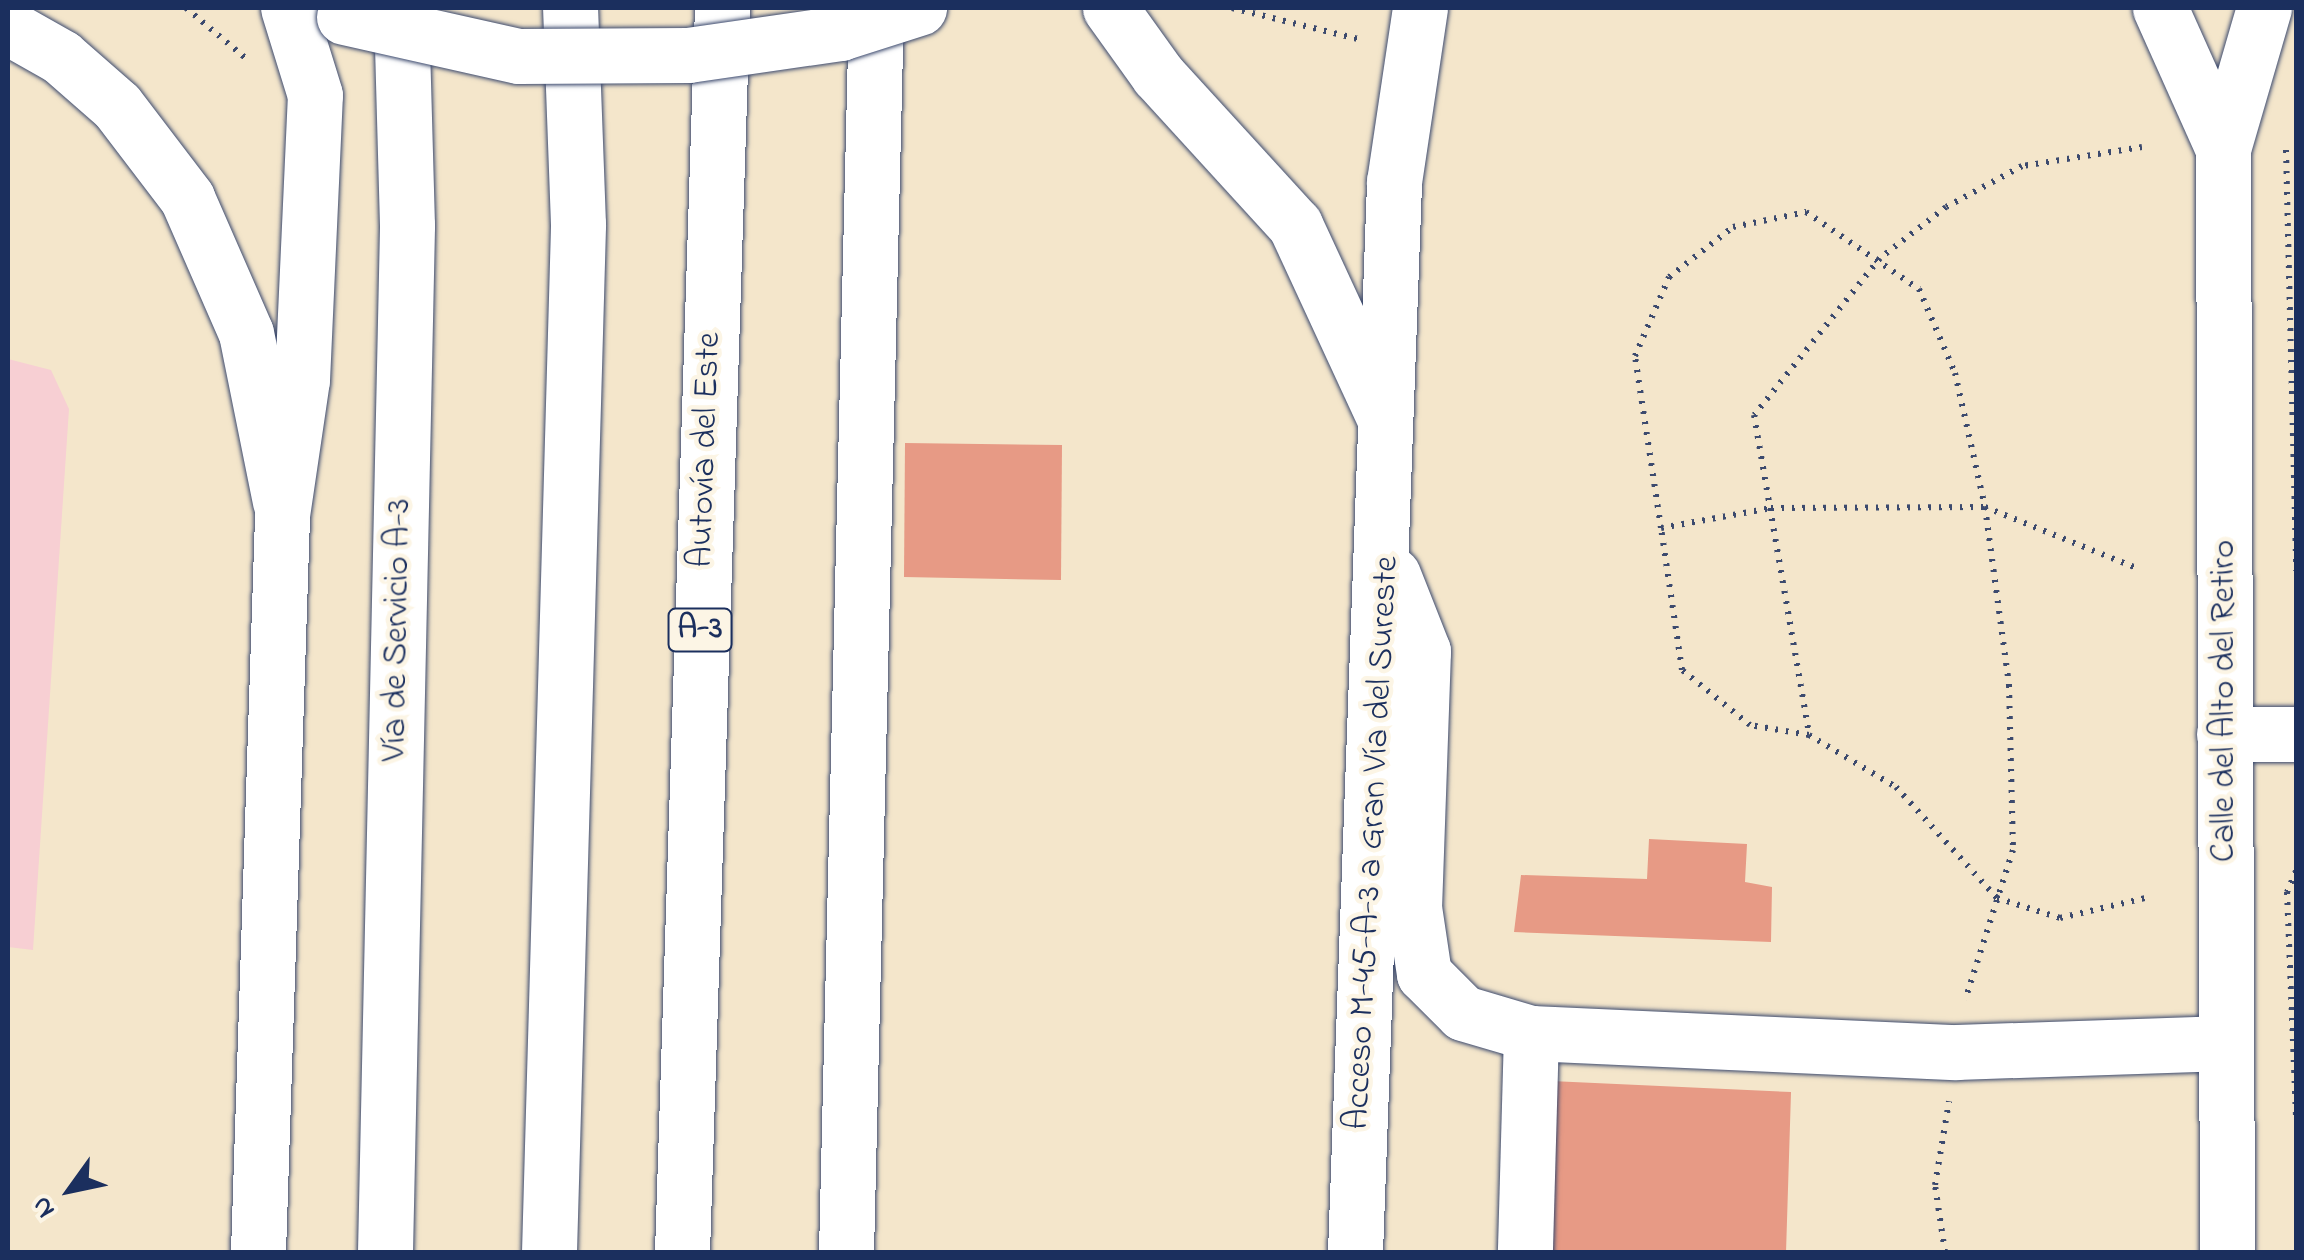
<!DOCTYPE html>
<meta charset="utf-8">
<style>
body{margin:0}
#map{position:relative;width:2304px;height:1260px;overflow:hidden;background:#f4e6cb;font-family:"Indie Flower",sans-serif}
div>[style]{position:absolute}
.built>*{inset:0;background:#f7cfd3}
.building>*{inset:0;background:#e79a85}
.path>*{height:6px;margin-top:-3px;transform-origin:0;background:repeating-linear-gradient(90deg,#3c4a6e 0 2.5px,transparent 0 10.5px)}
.roads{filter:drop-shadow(0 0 2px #3c4a6e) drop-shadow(0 0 2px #3c4a6e)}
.minor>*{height:55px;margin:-27.5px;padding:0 27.5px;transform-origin:27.5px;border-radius:27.5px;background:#fff}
.major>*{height:55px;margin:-27.5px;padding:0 27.5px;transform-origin:27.5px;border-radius:27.5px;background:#fff}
.highway>*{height:55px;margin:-27.5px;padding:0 27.5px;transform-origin:27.5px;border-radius:27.5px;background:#fff}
.bridges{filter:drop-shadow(0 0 2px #3c4a6e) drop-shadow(0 0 2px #3c4a6e)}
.major-bridge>*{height:55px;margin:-27.5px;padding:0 27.5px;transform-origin:27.5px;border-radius:27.5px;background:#fff}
span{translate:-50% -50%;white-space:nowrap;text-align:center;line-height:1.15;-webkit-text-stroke:9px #fcf5e5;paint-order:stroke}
.shield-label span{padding:2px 8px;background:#fcf5e5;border:2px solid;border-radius:8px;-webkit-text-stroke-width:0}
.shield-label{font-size:32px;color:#1b2f5e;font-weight:700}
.street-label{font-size:35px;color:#1b2f5e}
.frame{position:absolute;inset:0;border:10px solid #1b2f5e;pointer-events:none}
.north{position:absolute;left:20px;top:1140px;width:100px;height:100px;-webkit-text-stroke:8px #fcf5e5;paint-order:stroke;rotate:237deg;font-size:28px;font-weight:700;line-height:40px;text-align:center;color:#1b2f5e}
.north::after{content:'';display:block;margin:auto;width:35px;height:45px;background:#1b2f5e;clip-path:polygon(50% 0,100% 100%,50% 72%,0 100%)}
</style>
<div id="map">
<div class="built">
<div style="clip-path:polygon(8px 359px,51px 370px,69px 409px,33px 950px,8px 947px)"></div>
</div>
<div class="building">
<div style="clip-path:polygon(905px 443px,1062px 445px,1061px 580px,904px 577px)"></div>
<div style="clip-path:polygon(1649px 839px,1747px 844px,1745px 882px,1772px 887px,1771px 942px,1514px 932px,1521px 875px,1647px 879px)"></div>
<div style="clip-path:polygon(1551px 1081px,1791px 1092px,1786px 1252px,1545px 1252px)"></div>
</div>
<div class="path">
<div style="left:186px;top:8px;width:82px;rotate:40.1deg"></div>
<div style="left:1232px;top:8px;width:134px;rotate:13.8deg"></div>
<div style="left:2142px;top:147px;width:121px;rotate:171deg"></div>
<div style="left:2022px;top:166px;width:86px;rotate:151.7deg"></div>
<div style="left:1946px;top:207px;width:83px;rotate:142.3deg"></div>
<div style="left:1880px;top:258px;width:201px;rotate:128.7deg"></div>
<div style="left:1754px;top:415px;width:325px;rotate:80.2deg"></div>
<div style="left:1809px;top:735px;width:101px;rotate:30.9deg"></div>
<div style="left:1896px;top:787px;width:150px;rotate:47.7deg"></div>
<div style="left:1997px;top:898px;width:66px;rotate:17.6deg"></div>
<div style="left:2060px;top:918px;width:87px;rotate:-13.2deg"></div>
<div style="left:2286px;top:150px;width:421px;rotate:88.6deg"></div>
<div style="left:1661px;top:528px;width:112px;rotate:-10.3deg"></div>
<div style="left:1771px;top:508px;width:214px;rotate:-0.3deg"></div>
<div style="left:1985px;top:507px;width:180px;rotate:82.3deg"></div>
<div style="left:2009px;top:685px;width:165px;rotate:88.6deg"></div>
<div style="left:2013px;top:850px;width:157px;rotate:107.7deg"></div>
<div style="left:1809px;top:735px;width:60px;rotate:-170.4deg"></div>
<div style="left:1750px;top:725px;width:87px;rotate:-141deg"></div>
<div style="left:1682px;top:670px;width:144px;rotate:-98.4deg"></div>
<div style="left:1661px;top:528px;width:174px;rotate:-98.6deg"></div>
<div style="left:1635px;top:356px;width:86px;rotate:-66.7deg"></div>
<div style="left:1669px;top:277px;width:81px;rotate:-38deg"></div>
<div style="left:1733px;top:227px;width:75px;rotate:-11.6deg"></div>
<div style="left:1806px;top:212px;width:137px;rotate:34.3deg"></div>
<div style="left:1919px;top:289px;width:91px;rotate:66.8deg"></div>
<div style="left:1955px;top:373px;width:137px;rotate:77.4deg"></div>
<div style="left:1985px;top:507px;width:166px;rotate:21.9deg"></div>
<div style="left:2296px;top:871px;width:23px;rotate:113deg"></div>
<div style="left:2287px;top:892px;width:225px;rotate:87.7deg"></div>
<div style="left:1945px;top:1252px;width:68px;rotate:-98.5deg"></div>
<div style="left:1935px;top:1185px;width:85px;rotate:-80.5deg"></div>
</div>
<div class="roads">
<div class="minor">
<div style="left:1110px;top:8px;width:82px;rotate:54.4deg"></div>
<div style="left:1158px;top:75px;width:203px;rotate:47.6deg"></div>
<div style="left:1295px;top:225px;width:213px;rotate:65.2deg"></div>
<div style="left:8px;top:27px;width:61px;rotate:29.5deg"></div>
<div style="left:61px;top:57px;width:74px;rotate:41.2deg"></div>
<div style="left:117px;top:106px;width:116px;rotate:52.7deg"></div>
<div style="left:187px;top:198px;width:147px;rotate:66.4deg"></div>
<div style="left:246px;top:333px;width:172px;rotate:78.6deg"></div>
<div style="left:1393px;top:575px;width:82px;rotate:68.5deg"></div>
<div style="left:1423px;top:651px;width:256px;rotate:92deg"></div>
<div style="left:1414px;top:907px;width:68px;rotate:81.5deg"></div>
<div style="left:1424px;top:974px;width:55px;rotate:45deg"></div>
<div style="left:1463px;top:1013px;width:71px;rotate:16.4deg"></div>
<div style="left:1531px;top:1033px;width:219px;rotate:91.6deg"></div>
<div style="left:2224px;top:734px;width:72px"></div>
<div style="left:1531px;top:1033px;width:425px;rotate:2.6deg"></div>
<div style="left:1956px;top:1052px;width:270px;rotate:-1.9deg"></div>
<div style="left:1355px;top:1252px;width:1071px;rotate:-87.91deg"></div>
<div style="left:1394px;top:182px;width:176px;rotate:-81.5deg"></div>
</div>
<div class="major">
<div style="left:2160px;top:8px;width:154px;rotate:65.9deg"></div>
<div style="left:258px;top:1252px;width:737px;rotate:-88.13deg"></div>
<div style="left:282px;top:515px;width:136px;rotate:-81.6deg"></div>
<div style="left:302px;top:380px;width:285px;rotate:-87.4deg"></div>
<div style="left:315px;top:95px;width:91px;rotate:-107.2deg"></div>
<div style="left:385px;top:1252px;width:1027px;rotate:-88.77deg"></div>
<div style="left:407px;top:225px;width:217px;rotate:-91.6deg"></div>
<div style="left:2227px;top:1252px;width:1103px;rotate:-90.21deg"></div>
<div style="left:2223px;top:149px;width:147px;rotate:-73.8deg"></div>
</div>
<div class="highway">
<div style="left:549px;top:1252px;width:1028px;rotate:-88.38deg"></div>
<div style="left:578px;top:224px;width:216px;rotate:-92.1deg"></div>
<div style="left:682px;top:1252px;width:1245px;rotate:-88.16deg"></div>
<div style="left:846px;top:1252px;width:1244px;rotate:-88.62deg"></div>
</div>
</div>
<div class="bridges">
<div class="major-bridge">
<div style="left:344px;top:17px;width:179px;rotate:12.6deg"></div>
<div style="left:519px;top:56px;width:169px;rotate:-0.3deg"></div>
<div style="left:688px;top:55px;width:154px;rotate:-8.2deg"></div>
<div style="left:840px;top:33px;width:83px;rotate:-17.6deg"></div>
</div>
</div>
<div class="shield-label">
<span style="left:700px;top:630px">A-3</span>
</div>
<div class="street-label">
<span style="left:706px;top:450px;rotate:-88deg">Autovía del Este</span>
<span style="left:398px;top:630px;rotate:-89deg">Vía de Servicio A-3</span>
<span style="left:2225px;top:701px;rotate:-90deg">Calle del Alto del Retiro</span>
<span style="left:1373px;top:843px;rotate:-87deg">Acceso M-45-A-3 a Gran Vía del Sureste</span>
</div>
<div class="frame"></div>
<div class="north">N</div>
</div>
